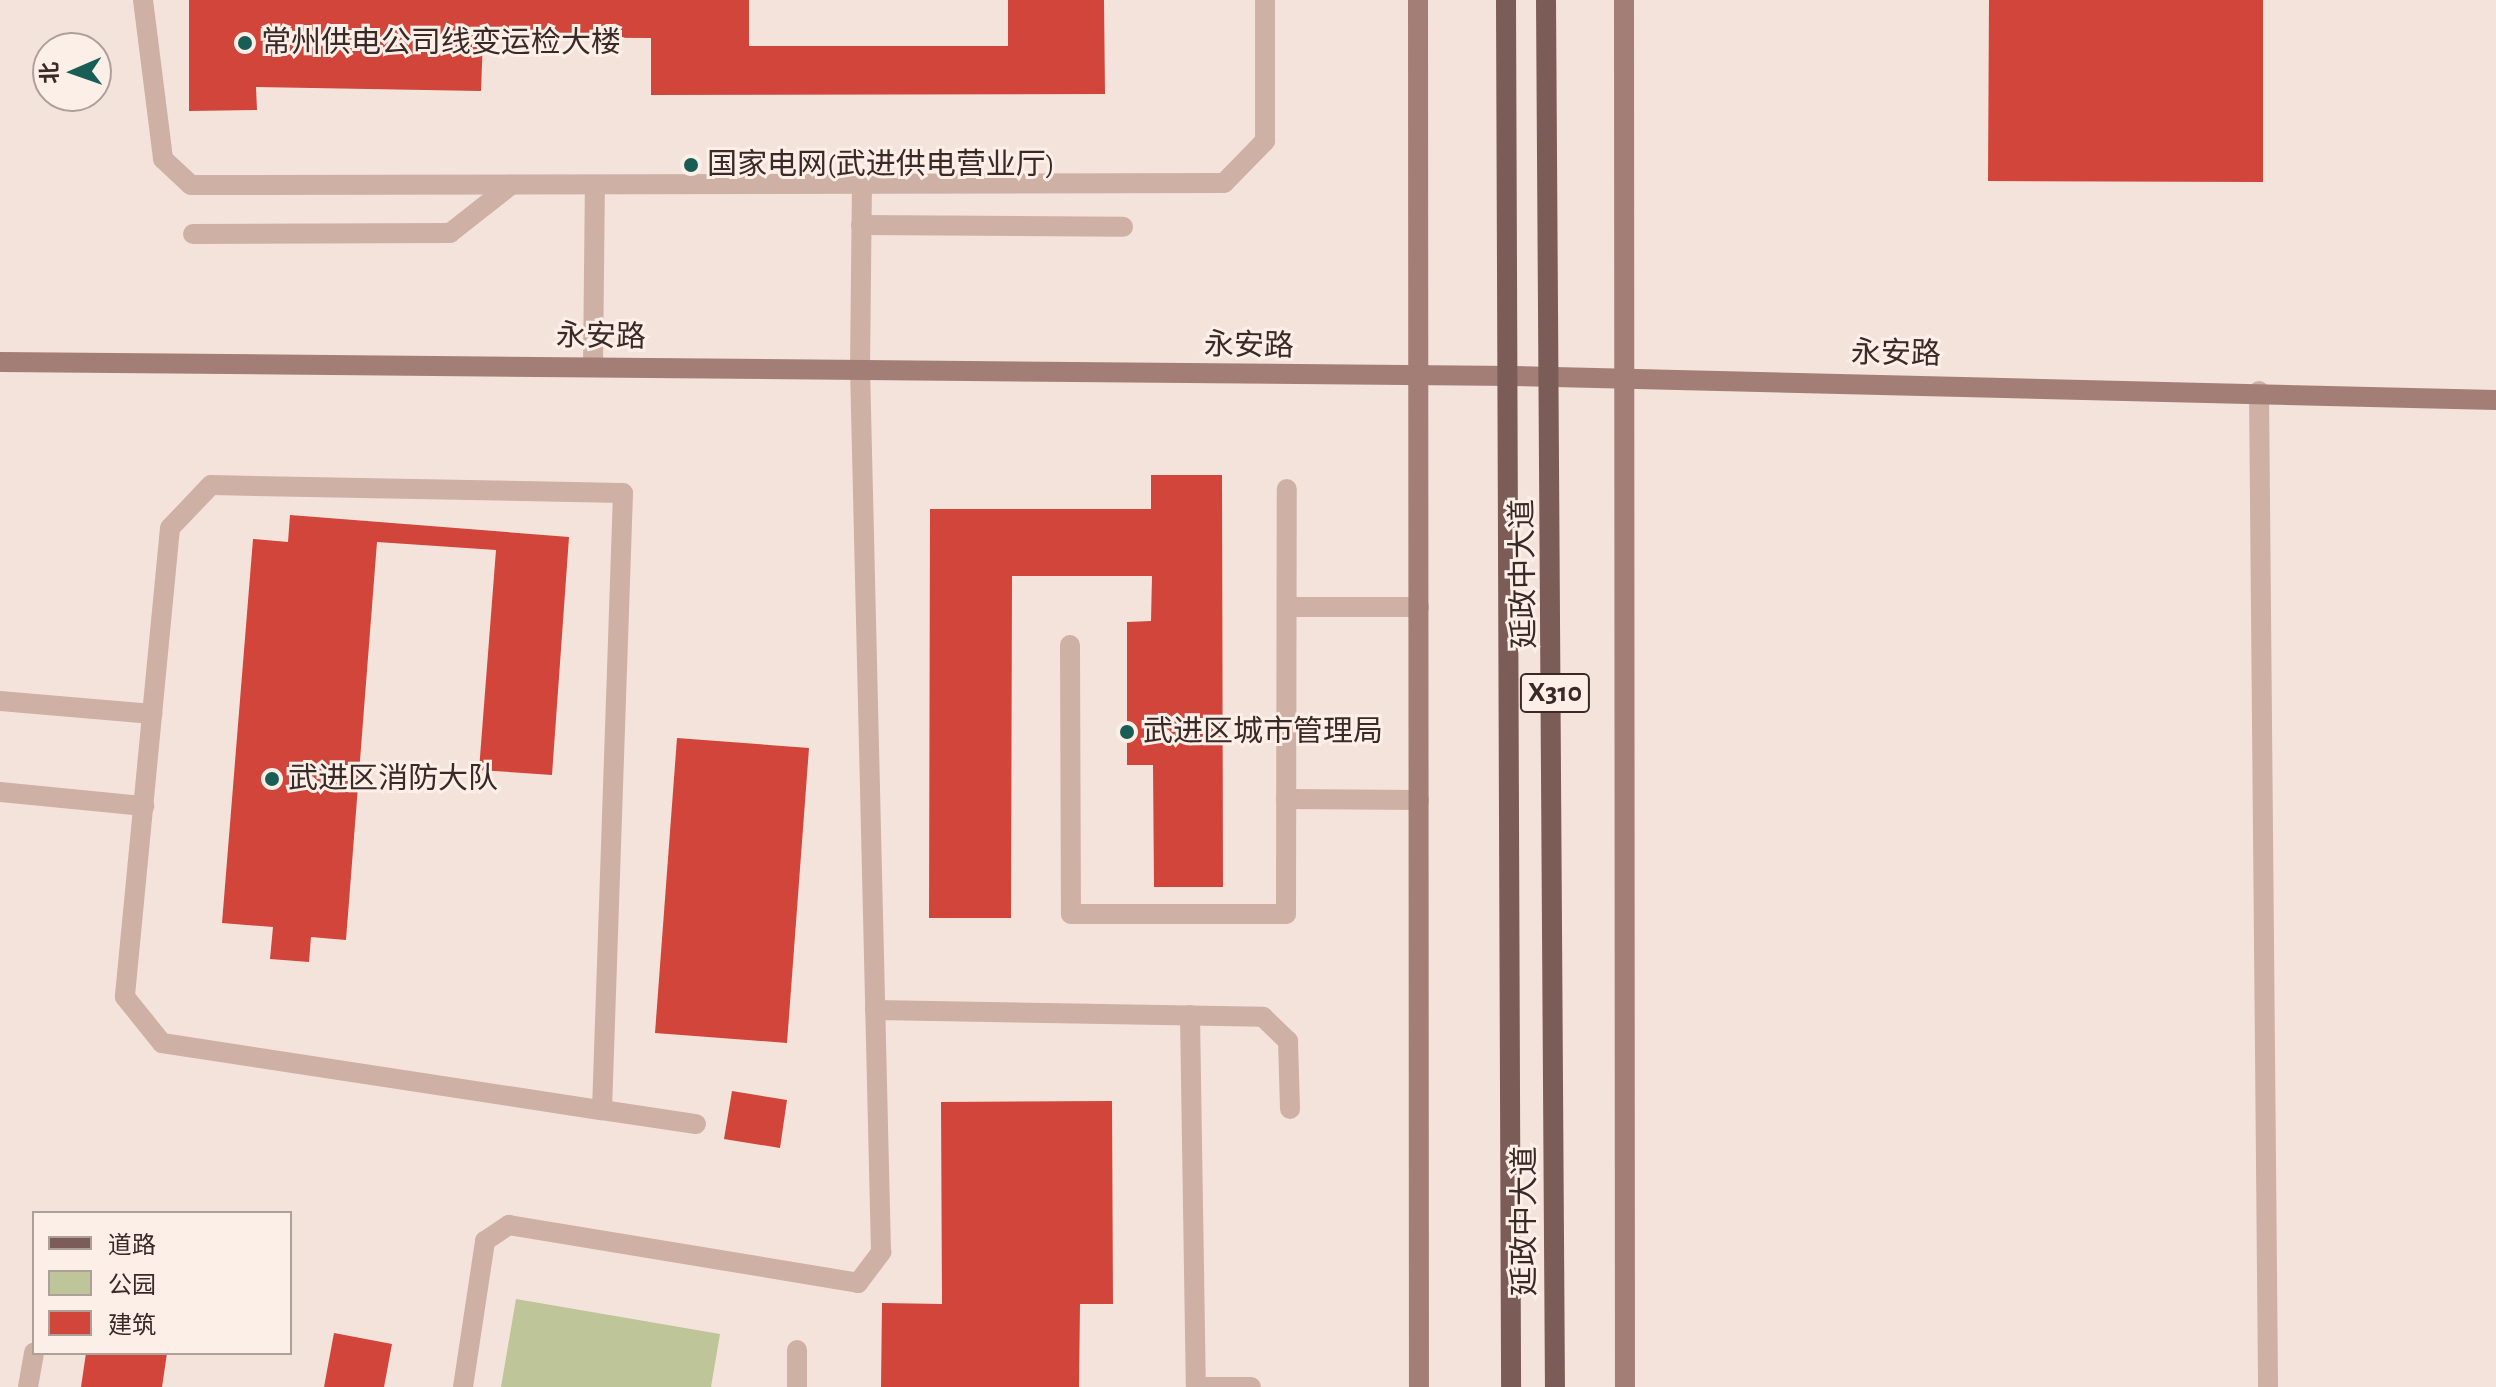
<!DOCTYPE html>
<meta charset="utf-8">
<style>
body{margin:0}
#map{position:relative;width:2496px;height:1387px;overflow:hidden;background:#f4e3db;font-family:"Alegreya Sans","Noto Sans SC",sans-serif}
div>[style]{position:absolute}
.green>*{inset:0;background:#bec599}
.building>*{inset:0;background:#d1453b}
.lane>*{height:20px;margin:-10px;padding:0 10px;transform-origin:10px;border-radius:10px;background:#ceb0a5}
.street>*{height:20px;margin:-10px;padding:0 10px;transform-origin:10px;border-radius:10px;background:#ceb0a5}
.secondary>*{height:20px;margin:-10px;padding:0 10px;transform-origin:10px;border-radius:10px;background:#a27e76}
.primary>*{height:20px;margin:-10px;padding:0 10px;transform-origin:10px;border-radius:10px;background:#7c5c57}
.dots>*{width:22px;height:22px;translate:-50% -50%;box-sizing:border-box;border:4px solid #fbefe8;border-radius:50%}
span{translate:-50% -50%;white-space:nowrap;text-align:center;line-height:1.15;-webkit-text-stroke:6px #fbefe8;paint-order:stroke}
.shield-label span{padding:2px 6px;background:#fbefe8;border:2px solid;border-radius:6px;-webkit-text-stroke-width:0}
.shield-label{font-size:28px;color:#392927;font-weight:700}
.poi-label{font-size:30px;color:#392927}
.left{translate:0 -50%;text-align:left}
.street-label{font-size:30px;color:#392927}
.legend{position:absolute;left:32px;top:1211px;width:260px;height:144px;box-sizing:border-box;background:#fbefe8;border:2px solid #ada09b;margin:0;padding:10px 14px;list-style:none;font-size:24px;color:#392927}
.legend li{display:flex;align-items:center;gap:16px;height:40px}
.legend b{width:40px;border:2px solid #ada09b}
.north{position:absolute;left:32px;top:32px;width:80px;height:80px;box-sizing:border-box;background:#fbefe8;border:2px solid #ada09b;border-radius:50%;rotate:268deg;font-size:22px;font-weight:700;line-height:32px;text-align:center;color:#392927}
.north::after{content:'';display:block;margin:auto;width:28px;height:36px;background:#185e56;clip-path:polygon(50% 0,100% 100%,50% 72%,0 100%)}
</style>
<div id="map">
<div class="green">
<div style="clip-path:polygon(516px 1299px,720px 1334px,711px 1387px,501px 1387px)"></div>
</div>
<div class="building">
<div style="clip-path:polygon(189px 0,749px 0,749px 46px,1008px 46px,1008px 0,1104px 0,1105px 94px,651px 95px,651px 38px,483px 37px,481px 91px,256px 87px,257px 110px,189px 111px)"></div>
<div style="clip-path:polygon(1989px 0,2263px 0,2263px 182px,1988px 181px)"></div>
<div style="clip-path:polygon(1151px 475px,1222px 475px,1223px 887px,1154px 887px,1153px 765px,1127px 765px,1127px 622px,1151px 621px,1152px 576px,1012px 576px,1011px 918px,929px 918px,930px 509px,1151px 509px)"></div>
<div style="clip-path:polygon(290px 515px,569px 537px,552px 775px,479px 770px,496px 550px,377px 542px,346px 940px,311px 937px,309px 962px,270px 959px,273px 927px,222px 923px,253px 539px,288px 542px)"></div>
<div style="clip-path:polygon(677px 738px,809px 748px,787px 1043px,655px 1033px)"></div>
<div style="clip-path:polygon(732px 1091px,787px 1100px,780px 1148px,724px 1139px)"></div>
<div style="clip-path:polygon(1112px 1101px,1113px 1304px,1080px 1304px,1079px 1387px,881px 1387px,882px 1303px,942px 1304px,941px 1102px)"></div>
<div style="clip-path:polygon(334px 1333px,392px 1344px,384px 1387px,324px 1387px)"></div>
<div style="clip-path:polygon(86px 1353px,167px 1353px,162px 1387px,81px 1387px)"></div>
</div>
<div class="lane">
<div style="left:143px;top:0;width:160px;rotate:82.8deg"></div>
<div style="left:163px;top:159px;width:38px;rotate:43deg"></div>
<div style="left:191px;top:185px;width:1033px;rotate:-0.11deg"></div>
<div style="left:1224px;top:183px;width:59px;rotate:-45.7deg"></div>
<div style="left:1265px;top:141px;width:141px;rotate:-90deg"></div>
<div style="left:861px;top:225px;width:262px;rotate:0.4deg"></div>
<div style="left:193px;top:234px;width:257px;rotate:-0.2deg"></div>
<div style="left:450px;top:233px;width:78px;rotate:-38.2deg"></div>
<div style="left:593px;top:367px;width:182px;rotate:-89.4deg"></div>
<div style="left:1287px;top:607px;width:132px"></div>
<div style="left:1070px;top:645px;width:269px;rotate:89.8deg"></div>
<div style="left:1071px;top:914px;width:215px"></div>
<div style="left:1286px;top:914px;width:425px;rotate:-89.9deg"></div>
<div style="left:0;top:701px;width:153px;rotate:4.9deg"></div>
<div style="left:0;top:792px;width:145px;rotate:5.6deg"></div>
<div style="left:1286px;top:799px;width:133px;rotate:0.4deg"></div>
<div style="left:875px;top:1010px;width:388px;rotate:1deg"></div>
<div style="left:1263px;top:1017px;width:35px;rotate:44deg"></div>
<div style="left:1288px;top:1041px;width:68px;rotate:88.3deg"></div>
<div style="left:1190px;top:1015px;width:372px;rotate:89.1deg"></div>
<div style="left:602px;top:1110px;width:617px;rotate:-88.05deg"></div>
<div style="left:623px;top:493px;width:412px;rotate:-178.9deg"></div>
<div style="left:211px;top:485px;width:59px;rotate:133.6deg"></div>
<div style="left:170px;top:528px;width:471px;rotate:95.5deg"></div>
<div style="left:125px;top:997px;width:59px;rotate:51.2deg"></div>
<div style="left:162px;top:1043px;width:445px;rotate:8.7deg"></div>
<div style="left:602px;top:1110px;width:95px;rotate:8.5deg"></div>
<div style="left:797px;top:1350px;width:37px;rotate:90deg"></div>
<div style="left:28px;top:1387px;width:35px;rotate:-80deg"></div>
<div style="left:463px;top:1387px;width:148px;rotate:-81.4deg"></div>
<div style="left:485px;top:1241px;width:29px;rotate:-34deg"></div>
<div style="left:509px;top:1225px;width:354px;rotate:9.4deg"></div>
<div style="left:858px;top:1283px;width:39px;rotate:-53deg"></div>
<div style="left:881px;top:1252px;width:882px;rotate:-91.36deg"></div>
<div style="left:860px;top:370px;width:186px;rotate:-89.4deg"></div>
<div style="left:1205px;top:1387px;width:46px"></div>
</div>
<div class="street">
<div style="left:2259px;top:391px;width:996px;rotate:89.48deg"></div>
</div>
<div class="secondary">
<div style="left:1418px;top:0;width:1387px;rotate:89.96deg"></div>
<div style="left:1624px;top:0;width:1387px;rotate:89.96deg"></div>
<div style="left:0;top:362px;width:1513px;rotate:0.53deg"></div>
<div style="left:1513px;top:376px;width:983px;rotate:1.4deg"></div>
</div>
<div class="primary">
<div style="left:1506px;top:0;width:1387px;rotate:89.79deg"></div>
<div style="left:1546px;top:0;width:1387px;rotate:89.63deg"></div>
</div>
<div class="dots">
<div style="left:245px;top:43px;background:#185e56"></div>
<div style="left:691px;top:165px;background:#185e56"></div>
<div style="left:1127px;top:732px;background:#185e56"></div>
<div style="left:272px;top:779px;background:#185e56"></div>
</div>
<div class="shield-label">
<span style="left:1555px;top:693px">X310</span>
</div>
<div class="poi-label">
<span class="left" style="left:261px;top:43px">常州供电公司线变运检大楼</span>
<span class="left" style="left:707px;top:165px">国家电网(武进供电营业厅)</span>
<span class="left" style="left:1143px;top:732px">武进区城市管理局</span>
<span class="left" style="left:288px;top:779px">武进区消防大队</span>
</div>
<div class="street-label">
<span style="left:601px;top:337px;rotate:1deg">永安路</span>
<span style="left:1249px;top:346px;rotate:1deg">永安路</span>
<span style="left:1896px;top:354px;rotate:1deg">永安路</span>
<span style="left:1524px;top:574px;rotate:-91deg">延政中大道</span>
<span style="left:1525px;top:1221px;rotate:-90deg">延政中大道</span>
</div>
<ul class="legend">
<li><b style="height:10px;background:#7c5c57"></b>道路</li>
<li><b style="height:22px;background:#bec599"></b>公园</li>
<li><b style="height:22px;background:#d1453b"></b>建筑</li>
</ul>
<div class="north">北</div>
</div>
